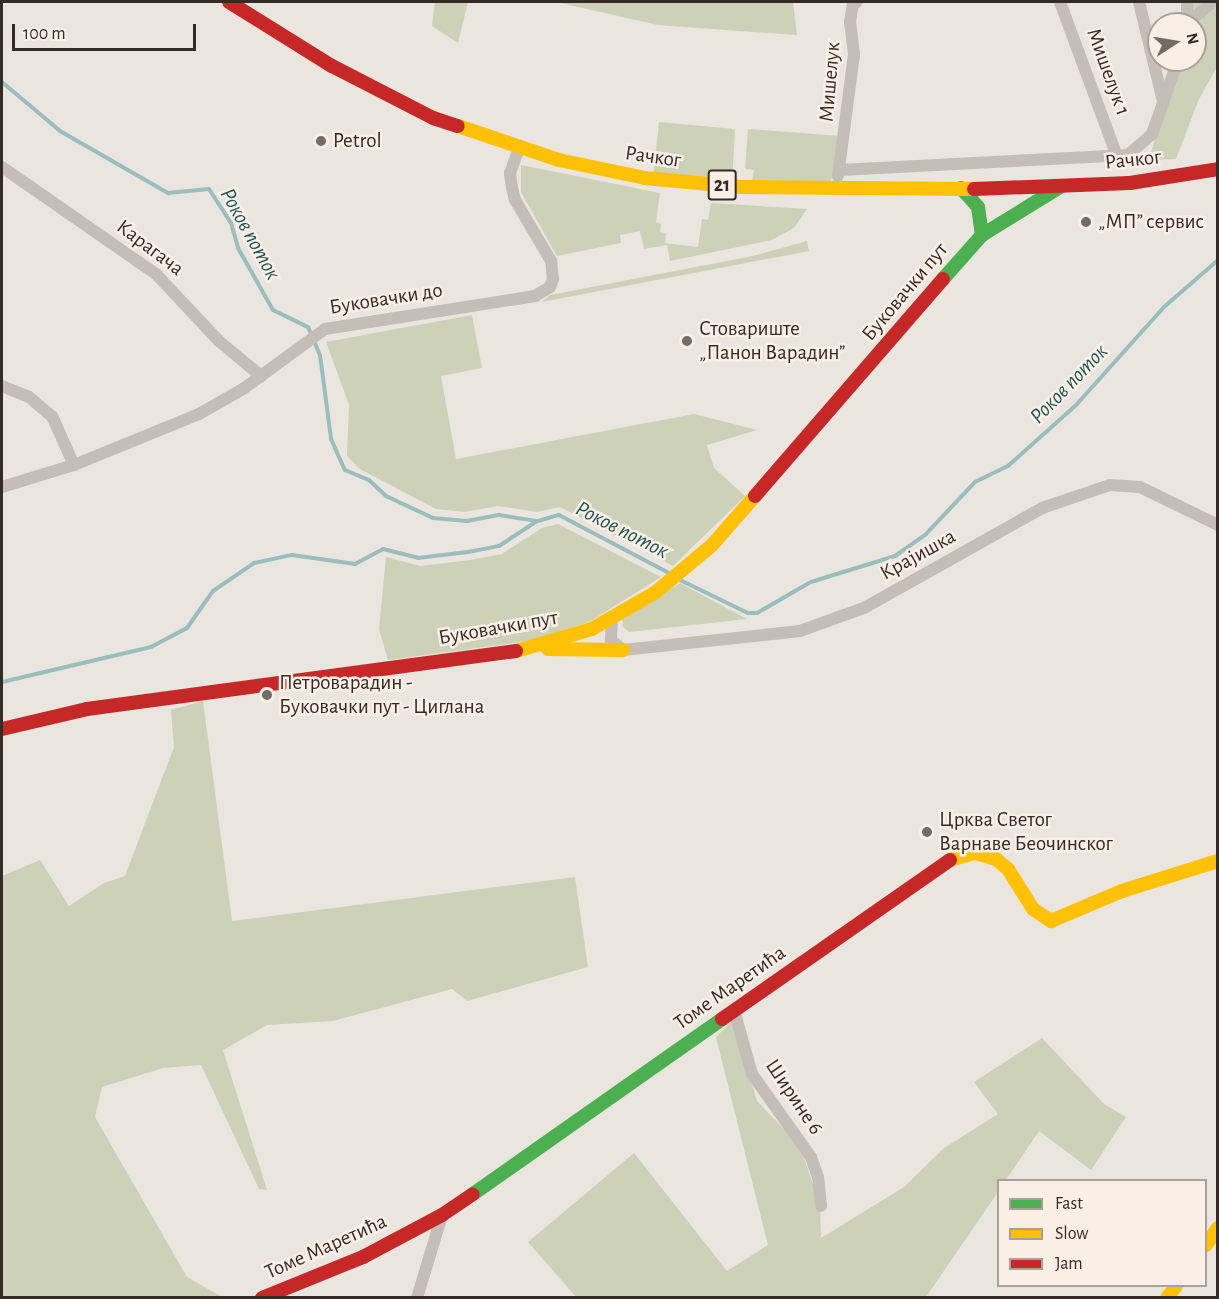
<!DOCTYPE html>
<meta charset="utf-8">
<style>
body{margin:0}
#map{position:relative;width:1219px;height:1299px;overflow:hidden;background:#ebe5df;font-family:"Alegreya Sans",sans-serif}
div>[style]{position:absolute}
.green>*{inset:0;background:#cdd1b8}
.stream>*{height:4px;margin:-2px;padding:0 2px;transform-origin:2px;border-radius:2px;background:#9abebd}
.street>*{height:12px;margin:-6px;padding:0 6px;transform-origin:6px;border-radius:6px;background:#c4bdb8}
.fast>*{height:14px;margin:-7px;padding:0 7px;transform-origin:7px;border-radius:7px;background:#4caf50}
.slow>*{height:14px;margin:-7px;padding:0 7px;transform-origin:7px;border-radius:7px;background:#ffc107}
.jam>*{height:14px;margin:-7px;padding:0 7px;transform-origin:7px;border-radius:7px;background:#c62828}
.dots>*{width:16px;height:16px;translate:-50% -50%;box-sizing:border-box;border:3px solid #f9efe5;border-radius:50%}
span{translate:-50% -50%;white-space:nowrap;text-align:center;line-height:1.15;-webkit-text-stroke:5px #f9efe5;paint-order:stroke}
.shield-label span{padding:2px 4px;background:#f9efe5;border:2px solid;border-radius:4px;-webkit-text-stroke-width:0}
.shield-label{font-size:20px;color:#342a26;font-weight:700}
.street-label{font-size:21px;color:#342a26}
.poi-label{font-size:21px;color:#342a26}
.left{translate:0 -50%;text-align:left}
.water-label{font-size:22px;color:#1c5355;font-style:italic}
.frame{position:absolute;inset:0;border:3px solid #342a26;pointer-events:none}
.legend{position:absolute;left:997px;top:1179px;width:210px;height:108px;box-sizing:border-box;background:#f9efe5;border:2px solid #aaa099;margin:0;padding:8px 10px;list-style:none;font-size:18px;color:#342a26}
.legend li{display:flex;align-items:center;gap:12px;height:30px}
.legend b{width:30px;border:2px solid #aaa099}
.north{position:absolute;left:1147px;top:12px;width:60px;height:60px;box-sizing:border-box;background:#f9efe5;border:2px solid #aaa099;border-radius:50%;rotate:78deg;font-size:16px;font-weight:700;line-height:24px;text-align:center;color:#342a26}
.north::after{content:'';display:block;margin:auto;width:21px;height:27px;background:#746b67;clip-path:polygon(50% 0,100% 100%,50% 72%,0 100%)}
.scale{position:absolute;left:12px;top:24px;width:184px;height:27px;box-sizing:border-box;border:3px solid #342a26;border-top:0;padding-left:8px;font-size:18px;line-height:21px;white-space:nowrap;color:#342a26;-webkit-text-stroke:4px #f9efe5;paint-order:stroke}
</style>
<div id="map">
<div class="green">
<div style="clip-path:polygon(435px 2px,468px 2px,458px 43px,432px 26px)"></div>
<div style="clip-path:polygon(556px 2px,793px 2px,797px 35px,658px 25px)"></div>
<div style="clip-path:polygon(1186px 2px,1217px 2px,1217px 67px,1199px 99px,1176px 159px,1149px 160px,1177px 60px,1195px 60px,1195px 24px)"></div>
<div style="clip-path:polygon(659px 122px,735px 129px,732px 184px,653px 176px)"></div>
<div style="clip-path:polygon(748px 129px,842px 136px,835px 172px,826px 189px,752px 181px,754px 170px,745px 169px)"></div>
<div style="clip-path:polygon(521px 165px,660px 193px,656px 222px,661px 224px,660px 232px,666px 233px,665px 243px,698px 247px,702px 219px,708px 220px,711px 203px,807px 209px,794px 228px,772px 240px,670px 261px,667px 245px,644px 249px,640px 231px,620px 235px,621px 243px,557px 256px,521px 192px)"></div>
<div style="clip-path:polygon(807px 241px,809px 251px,542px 302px,550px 295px,753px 256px)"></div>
<div style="clip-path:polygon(472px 315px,482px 368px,441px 376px,456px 459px,694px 414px,757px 430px,707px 445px,714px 468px,745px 496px,673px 566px,560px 507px,537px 512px,498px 506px,465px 512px,436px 509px,360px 469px,347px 456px,349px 405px,326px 342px)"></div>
<div style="clip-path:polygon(558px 524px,661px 577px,589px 622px,528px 641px,388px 660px,379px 629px,386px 557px,420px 566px,470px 560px,502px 554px,542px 528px)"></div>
<div style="clip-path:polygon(680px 583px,747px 619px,629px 632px,623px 627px,622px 620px)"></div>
<div style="clip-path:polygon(203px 701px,232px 921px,575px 877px,588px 967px,467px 1001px,452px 989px,333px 1021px,267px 1025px,223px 1050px,267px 1190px,259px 1189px,201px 1065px,163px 1068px,102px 1087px,95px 1117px,187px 1277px,222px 1297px,2px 1298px,2px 876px,40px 860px,69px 906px,104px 883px,125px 876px,174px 747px,171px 710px)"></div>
<div style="clip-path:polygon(733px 1020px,757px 1101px,800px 1146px,820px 1205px,821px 1238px,904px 1187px,944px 1148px,998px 1114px,974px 1082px,1042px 1038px,1104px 1104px,1126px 1117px,1091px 1170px,1039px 1131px,1006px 1180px,998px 1180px,998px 1192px,926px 1297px,576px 1297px,528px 1242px,634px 1153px,727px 1271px,768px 1245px,716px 1037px)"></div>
</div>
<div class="stream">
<div style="left:2px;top:82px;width:76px;rotate:40.2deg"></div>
<div style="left:60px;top:131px;width:125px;rotate:29.9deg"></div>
<div style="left:168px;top:193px;width:41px;rotate:-5.6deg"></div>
<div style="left:209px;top:189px;width:40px;rotate:57.1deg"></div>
<div style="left:231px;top:223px;width:26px;rotate:74deg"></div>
<div style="left:238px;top:248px;width:71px;rotate:60.6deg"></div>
<div style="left:273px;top:310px;width:39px;rotate:26deg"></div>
<div style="left:308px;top:327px;width:30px;rotate:67deg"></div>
<div style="left:320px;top:355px;width:85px;rotate:82.5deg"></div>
<div style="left:331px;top:439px;width:34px;rotate:66deg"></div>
<div style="left:345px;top:470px;width:26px;rotate:23deg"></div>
<div style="left:369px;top:480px;width:23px;rotate:43deg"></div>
<div style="left:386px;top:496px;width:52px;rotate:25.1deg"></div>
<div style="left:433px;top:518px;width:34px;rotate:5deg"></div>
<div style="left:467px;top:521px;width:33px;rotate:-11deg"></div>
<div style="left:499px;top:515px;width:39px;rotate:9deg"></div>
<div style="left:538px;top:521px;width:22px;rotate:-16deg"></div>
<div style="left:559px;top:515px;width:127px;rotate:27.8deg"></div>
<div style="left:680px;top:580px;width:76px;rotate:25.9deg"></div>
<div style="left:748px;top:613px;width:9px"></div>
<div style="left:757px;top:613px;width:62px;rotate:-29.9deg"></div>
<div style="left:811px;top:582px;width:88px;rotate:-17.2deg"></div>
<div style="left:895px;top:556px;width:38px;rotate:-35deg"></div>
<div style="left:926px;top:534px;width:71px;rotate:-46.7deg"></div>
<div style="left:975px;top:482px;width:37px;rotate:-26deg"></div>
<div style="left:1008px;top:466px;width:93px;rotate:-41.9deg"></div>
<div style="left:1077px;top:404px;width:130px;rotate:-48.1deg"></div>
<div style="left:1164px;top:307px;width:72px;rotate:-41deg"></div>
<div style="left:2px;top:682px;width:153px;rotate:-13.2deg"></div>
<div style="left:151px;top:647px;width:41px;rotate:-27.8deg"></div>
<div style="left:187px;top:628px;width:45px;rotate:-54.9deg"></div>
<div style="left:213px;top:591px;width:50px;rotate:-34.3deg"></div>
<div style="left:254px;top:563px;width:39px;rotate:-12deg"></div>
<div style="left:292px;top:555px;width:64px;rotate:8.1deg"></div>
<div style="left:355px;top:564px;width:32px;rotate:-28deg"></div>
<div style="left:383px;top:549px;width:36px;rotate:14deg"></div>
<div style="left:418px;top:558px;width:50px;rotate:-6.8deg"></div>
<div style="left:468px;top:552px;width:32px;rotate:-11deg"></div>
<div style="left:499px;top:546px;width:45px;rotate:-33.3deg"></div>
</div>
<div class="street">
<div style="left:1060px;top:2px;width:164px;rotate:69.7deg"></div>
<div style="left:1139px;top:2px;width:102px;rotate:76.4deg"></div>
<div style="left:1187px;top:2px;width:22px;rotate:90deg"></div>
<div style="left:1188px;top:23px;width:32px;rotate:-41deg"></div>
<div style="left:2px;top:167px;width:188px;rotate:34.8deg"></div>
<div style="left:156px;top:274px;width:92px;rotate:46.8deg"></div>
<div style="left:219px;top:341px;width:55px;rotate:39.8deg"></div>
<div style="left:840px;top:170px;width:288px;rotate:-3deg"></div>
<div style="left:1128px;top:155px;width:32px;rotate:-41deg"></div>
<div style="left:1152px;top:134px;width:78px;rotate:-70.6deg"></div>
<div style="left:838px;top:176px;width:123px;rotate:-82.5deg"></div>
<div style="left:854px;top:54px;width:32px;rotate:-97deg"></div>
<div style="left:850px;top:22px;width:18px;rotate:-81deg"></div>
<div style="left:853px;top:4px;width:4px;rotate:-27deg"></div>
<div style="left:2px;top:386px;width:29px;rotate:22deg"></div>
<div style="left:29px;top:397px;width:30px;rotate:40deg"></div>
<div style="left:52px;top:416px;width:54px;rotate:65.8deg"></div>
<div style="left:2px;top:487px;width:75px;rotate:-17deg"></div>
<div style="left:74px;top:465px;width:135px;rotate:-22.2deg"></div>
<div style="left:199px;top:414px;width:51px;rotate:-29.6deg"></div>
<div style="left:243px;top:389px;width:102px;rotate:-36.2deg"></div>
<div style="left:325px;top:329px;width:213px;rotate:-8.9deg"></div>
<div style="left:535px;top:296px;width:17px;rotate:-31deg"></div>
<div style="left:550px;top:287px;width:9px;rotate:-69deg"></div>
<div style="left:553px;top:279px;width:18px;rotate:-96deg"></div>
<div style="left:551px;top:261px;width:71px;rotate:-120.5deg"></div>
<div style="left:515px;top:200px;width:12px;rotate:-104deg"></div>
<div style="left:512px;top:188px;width:15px;rotate:-98deg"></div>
<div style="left:510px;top:173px;width:27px;rotate:-70deg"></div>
<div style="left:612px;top:618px;width:22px;rotate:93deg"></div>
<div style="left:611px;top:640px;width:16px;rotate:40deg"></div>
<div style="left:623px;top:650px;width:178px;rotate:-6.1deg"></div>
<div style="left:800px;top:631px;width:68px;rotate:-19.8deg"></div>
<div style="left:864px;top:608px;width:204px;rotate:-29.3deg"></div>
<div style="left:1042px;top:508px;width:72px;rotate:-18.7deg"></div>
<div style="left:1110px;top:485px;width:30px;rotate:4deg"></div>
<div style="left:1140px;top:487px;width:87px;rotate:26deg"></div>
<div style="left:734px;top:1010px;width:66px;rotate:74.3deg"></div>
<div style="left:752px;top:1074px;width:102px;rotate:54.6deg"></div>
<div style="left:811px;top:1157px;width:21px;rotate:71deg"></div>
<div style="left:818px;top:1177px;width:29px;rotate:84deg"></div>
<div style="left:417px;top:1298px;width:87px;rotate:-73.2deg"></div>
</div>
<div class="fast">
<div style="left:961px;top:188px;width:25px;rotate:48deg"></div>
<div style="left:978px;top:207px;width:28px;rotate:82deg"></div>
<div style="left:943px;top:279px;width:59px;rotate:-48.4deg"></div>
<div style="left:982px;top:235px;width:92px;rotate:-31.6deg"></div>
<div style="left:473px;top:1194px;width:304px;rotate:-35.1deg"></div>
</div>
<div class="slow">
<div style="left:458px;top:126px;width:107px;rotate:18.6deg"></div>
<div style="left:559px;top:160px;width:88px;rotate:11.8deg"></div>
<div style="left:645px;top:178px;width:96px;rotate:5.4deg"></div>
<div style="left:741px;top:187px;width:233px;rotate:0.5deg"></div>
<div style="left:548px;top:649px;width:75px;rotate:0.8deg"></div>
<div style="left:516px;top:651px;width:79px;rotate:-16.1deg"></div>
<div style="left:592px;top:629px;width:74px;rotate:-30deg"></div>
<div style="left:656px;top:592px;width:73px;rotate:-40deg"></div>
<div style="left:712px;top:545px;width:65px;rotate:-48.7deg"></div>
<div style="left:950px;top:860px;width:26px;rotate:-16deg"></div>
<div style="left:975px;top:853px;width:22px;rotate:16deg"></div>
<div style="left:996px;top:859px;width:16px;rotate:40deg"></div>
<div style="left:1008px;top:869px;width:47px;rotate:58deg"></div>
<div style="left:1033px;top:909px;width:22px;rotate:34deg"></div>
<div style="left:1051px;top:921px;width:77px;rotate:-22.9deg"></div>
<div style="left:1122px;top:891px;width:101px;rotate:-17.4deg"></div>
<div style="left:1206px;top:1245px;width:21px;rotate:-55deg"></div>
<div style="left:1167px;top:1298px;width:15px;rotate:-53deg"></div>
</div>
<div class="jam">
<div style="left:229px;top:2px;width:121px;rotate:31.9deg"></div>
<div style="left:332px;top:66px;width:114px;rotate:27.2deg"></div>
<div style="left:433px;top:118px;width:26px;rotate:18deg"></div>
<div style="left:974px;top:189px;width:156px;rotate:-2.2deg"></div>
<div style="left:1130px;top:183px;width:89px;rotate:-9deg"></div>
<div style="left:755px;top:496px;width:287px;rotate:-49.1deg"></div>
<div style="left:2px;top:729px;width:87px;rotate:-13.2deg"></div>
<div style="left:87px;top:709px;width:433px;rotate:-7.7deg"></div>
<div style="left:722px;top:1019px;width:278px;rotate:-34.9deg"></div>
<div style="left:262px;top:1298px;width:109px;rotate:-22.1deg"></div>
<div style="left:363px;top:1257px;width:89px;rotate:-28deg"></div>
<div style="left:442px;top:1215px;width:37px;rotate:-34deg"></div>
</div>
<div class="dots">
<div style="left:321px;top:141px;background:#746b67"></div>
<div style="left:1086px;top:222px;background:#746b67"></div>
<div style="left:687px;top:341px;background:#746b67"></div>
<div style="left:267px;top:695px;background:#746b67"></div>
<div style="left:927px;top:832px;background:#746b67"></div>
</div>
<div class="shield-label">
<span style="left:722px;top:185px">21</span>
</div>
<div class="street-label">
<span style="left:1108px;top:72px;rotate:70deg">Мишелук 1</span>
<span style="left:830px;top:82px;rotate:-85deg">Мишелук</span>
<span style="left:653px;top:157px;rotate:8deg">Рачког</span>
<span style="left:1133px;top:160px;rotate:-6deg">Рачког</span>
<span style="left:150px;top:248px;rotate:37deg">Карагача</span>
<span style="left:905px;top:292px;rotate:-50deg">Буковачки пут</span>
<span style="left:386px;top:299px;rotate:-9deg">Буковачки до</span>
<span style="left:918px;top:555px;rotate:-29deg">Крајишка</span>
<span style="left:498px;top:628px;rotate:-10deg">Буковачки пут</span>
<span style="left:730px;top:988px;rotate:-35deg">Томе Маретића</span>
<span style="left:794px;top:1097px;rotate:56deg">Ширине 6</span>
<span style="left:326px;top:1247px;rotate:-24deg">Томе Маретића</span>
</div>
<div class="poi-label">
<span class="left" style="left:333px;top:141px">Petrol</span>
<span class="left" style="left:1098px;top:222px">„МП” сервис</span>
<span class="left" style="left:699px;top:341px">Стовариште<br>„Панон Варадин”</span>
<span class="left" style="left:279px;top:695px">Петроварадин -<br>Буковачки пут - Циглана</span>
<span class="left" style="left:939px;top:832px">Црква Светог<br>Варнаве Беочинског</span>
</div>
<div class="water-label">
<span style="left:250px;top:234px;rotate:61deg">Роков поток</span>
<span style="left:1069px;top:384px;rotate:-46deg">Роков поток</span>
<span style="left:622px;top:530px;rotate:27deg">Роков поток</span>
</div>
<div class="frame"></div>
<ul class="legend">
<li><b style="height:8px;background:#4caf50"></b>Fast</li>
<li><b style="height:8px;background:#ffc107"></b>Slow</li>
<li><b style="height:8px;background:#c62828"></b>Jam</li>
</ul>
<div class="north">N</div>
<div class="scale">100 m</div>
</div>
